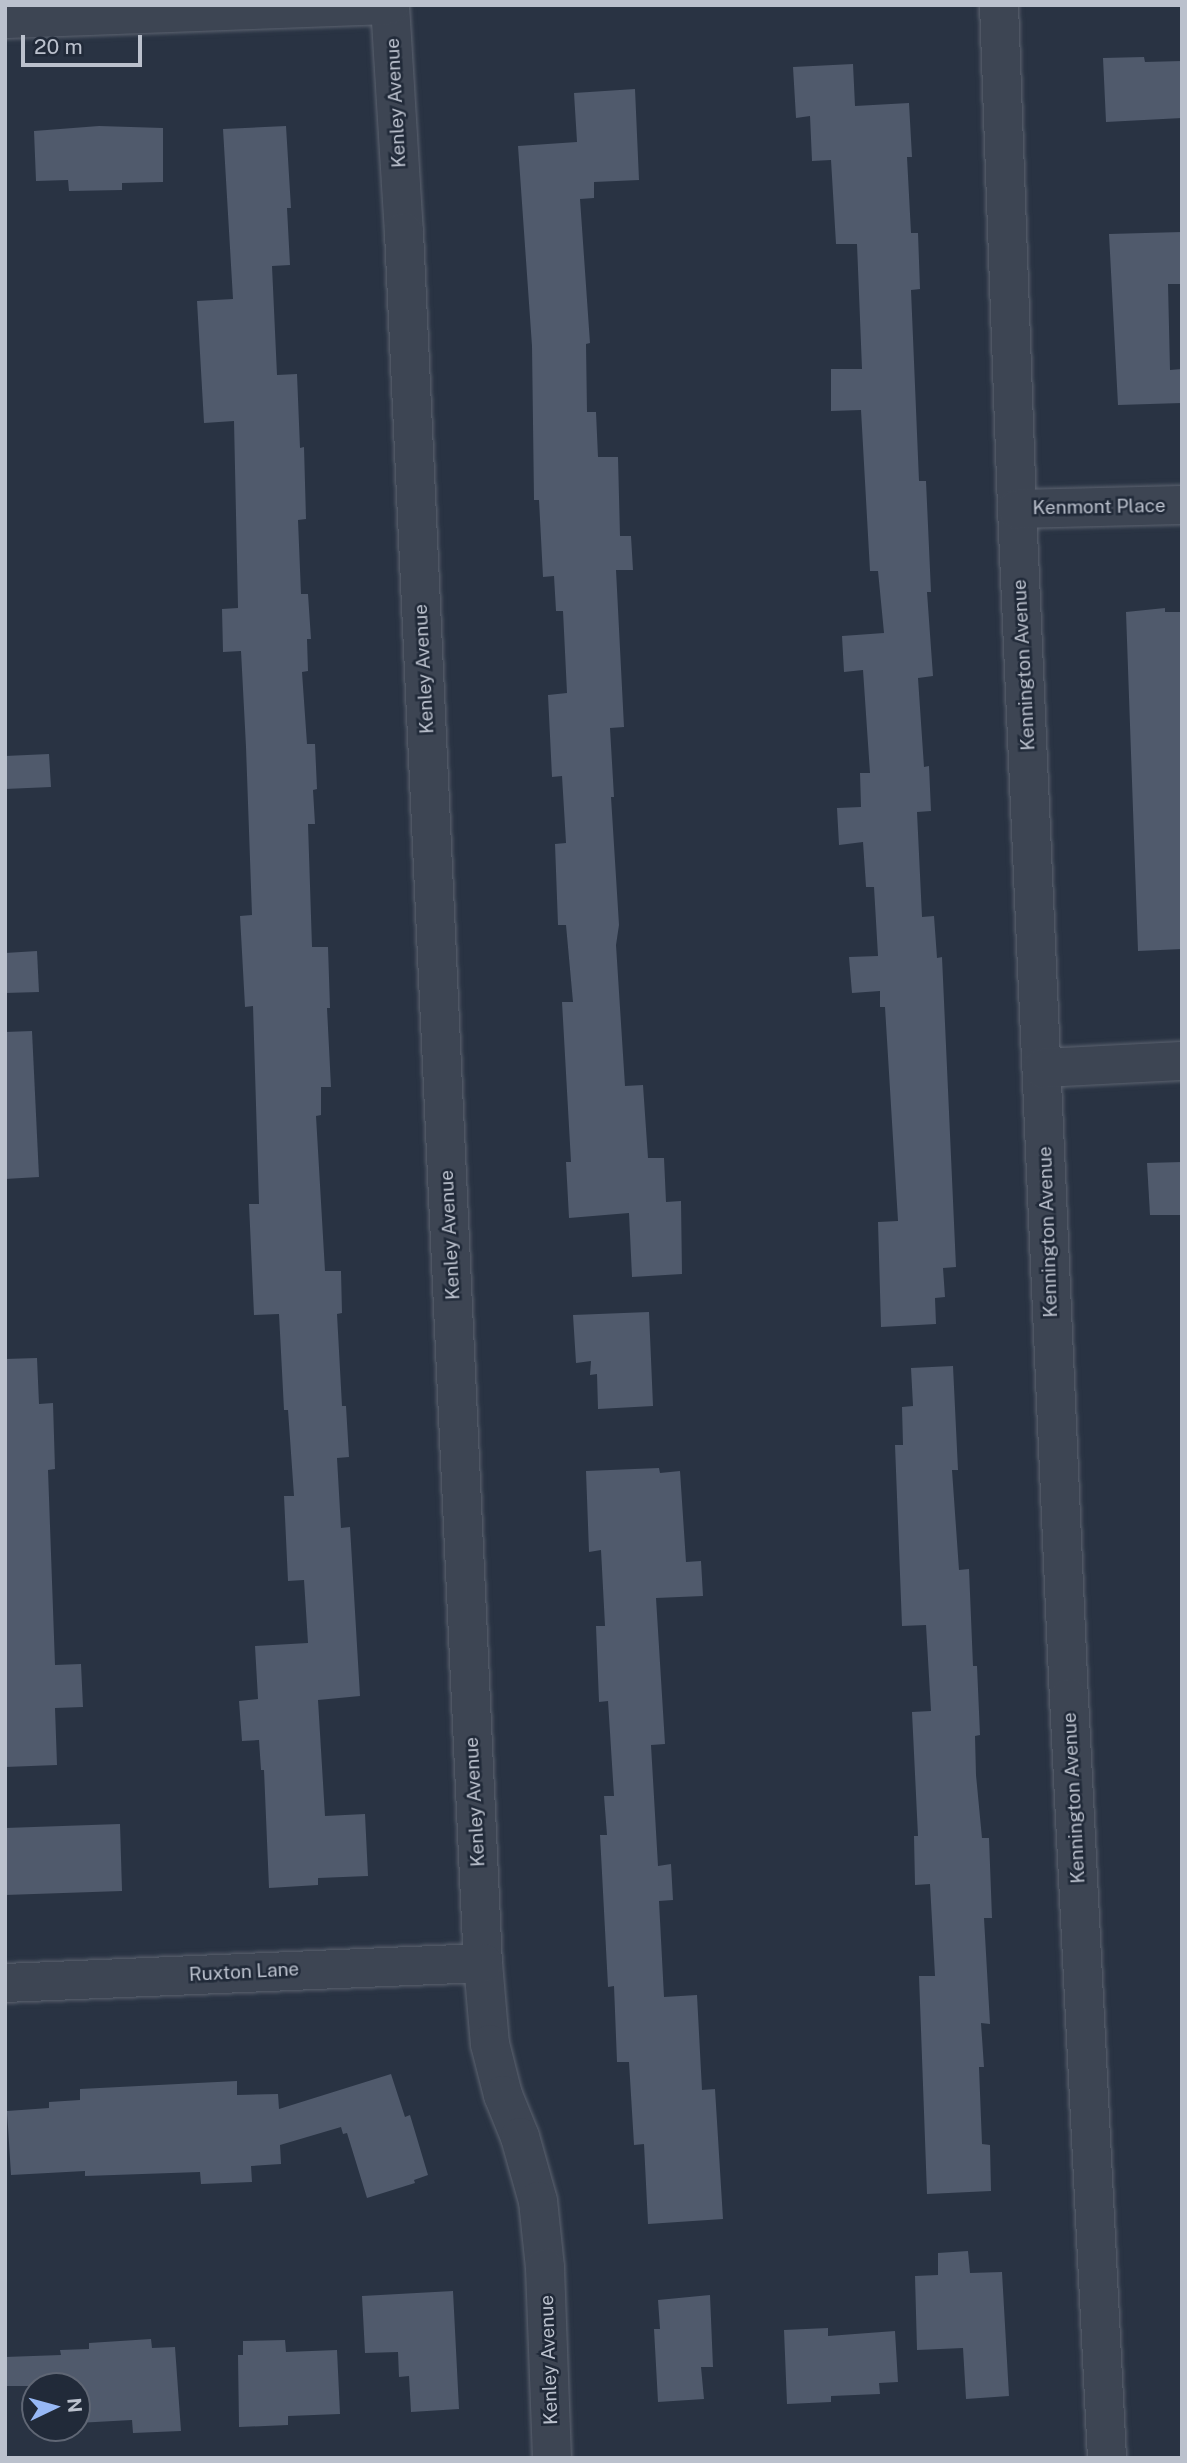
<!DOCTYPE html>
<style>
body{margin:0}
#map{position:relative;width:1187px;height:2463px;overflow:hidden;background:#293343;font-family:"Public Sans",sans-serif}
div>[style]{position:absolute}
.building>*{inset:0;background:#505a6c}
.roads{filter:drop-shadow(0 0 2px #5c6370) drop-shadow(0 0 2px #5c6370)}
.minor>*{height:38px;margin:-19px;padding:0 19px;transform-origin:19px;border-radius:19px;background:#3d4553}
span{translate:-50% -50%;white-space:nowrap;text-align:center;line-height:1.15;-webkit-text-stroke:5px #212a39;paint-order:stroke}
.street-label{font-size:19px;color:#bbc1cd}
.frame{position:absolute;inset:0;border:7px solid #bbc1cd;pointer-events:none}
.north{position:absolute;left:21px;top:2372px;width:70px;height:70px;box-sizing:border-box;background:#212a39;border:2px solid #5f6674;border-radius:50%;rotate:85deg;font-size:19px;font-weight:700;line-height:28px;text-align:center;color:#bbc1cd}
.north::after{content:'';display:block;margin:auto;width:24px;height:32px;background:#97b8f5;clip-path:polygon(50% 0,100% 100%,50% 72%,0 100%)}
.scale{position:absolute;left:21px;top:35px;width:121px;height:32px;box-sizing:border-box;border:4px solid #bbc1cd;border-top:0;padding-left:9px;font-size:21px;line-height:24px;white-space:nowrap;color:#bbc1cd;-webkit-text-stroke:5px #212a39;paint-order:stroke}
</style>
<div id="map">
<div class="building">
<div style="clip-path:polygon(1144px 57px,1145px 62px,1182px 61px,1182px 118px,1106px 122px,1103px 58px)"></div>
<div style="clip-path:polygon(853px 64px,855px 106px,909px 103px,912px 157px,907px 157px,911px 233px,918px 233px,920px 289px,911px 290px,919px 481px,926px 481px,931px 592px,927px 592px,933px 676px,918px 678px,924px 767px,929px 766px,931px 811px,917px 812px,922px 917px,934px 916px,937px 958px,942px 957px,956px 1267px,943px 1268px,945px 1297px,935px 1298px,936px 1324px,881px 1327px,878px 1222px,898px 1221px,885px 1007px,880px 1007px,880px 991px,852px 993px,849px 957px,878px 956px,874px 887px,866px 887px,863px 842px,839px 845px,837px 808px,861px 807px,860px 773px,870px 773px,863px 670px,844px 672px,842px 636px,884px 633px,878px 571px,870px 571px,861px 410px,831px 411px,831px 369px,862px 369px,857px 244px,836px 244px,831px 160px,812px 161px,810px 116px,796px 118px,793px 67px)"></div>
<div style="clip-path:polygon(635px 89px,639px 180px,594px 182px,594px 198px,580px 199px,590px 343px,586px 344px,587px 412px,596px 412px,598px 457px,618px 457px,620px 536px,631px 536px,633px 570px,616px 570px,624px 727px,610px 728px,614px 797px,611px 797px,619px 925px,616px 945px,625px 1086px,643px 1085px,648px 1158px,664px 1158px,666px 1202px,681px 1201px,682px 1274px,632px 1277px,629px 1213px,569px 1218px,566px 1162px,571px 1162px,562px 1002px,573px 1002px,566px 925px,558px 925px,555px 844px,566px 843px,562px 776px,552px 777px,548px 695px,567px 693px,563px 611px,556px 611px,554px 576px,543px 577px,539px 500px,534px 500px,532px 346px,518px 146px,577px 142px,574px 93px)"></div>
<div style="clip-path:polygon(99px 126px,163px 128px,163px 182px,122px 183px,122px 190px,69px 191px,68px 180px,36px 181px,34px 131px)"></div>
<div style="clip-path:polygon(286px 126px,291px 208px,287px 208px,290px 265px,272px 266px,277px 375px,297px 374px,300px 448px,304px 447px,306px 519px,298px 520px,301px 594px,308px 594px,311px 639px,307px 639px,308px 671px,302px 672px,307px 744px,315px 744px,317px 789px,313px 790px,315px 824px,308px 824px,312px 947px,328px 947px,330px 1008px,327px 1008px,331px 1087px,321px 1087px,321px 1115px,316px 1116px,325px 1271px,341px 1271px,342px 1313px,337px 1314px,342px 1406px,346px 1406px,349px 1457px,337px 1458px,341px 1528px,350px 1527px,360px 1696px,318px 1700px,325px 1816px,365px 1814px,368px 1876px,318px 1878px,318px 1885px,269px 1888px,264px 1770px,261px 1770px,259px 1740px,242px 1741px,239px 1701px,258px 1699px,255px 1646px,308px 1643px,304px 1580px,288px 1581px,284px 1496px,294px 1496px,288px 1410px,284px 1410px,279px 1314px,254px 1315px,249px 1204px,259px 1204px,253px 1006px,245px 1007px,240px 916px,252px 915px,246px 747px,241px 651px,223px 652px,222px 609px,238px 608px,234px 421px,204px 423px,197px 301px,233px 299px,223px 129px)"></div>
<div style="clip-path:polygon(1182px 232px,1182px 284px,1168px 284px,1170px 370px,1182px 369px,1182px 403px,1118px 405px,1109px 234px)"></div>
<div style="clip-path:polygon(1165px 608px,1165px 612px,1182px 612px,1182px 949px,1138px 951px,1126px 612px)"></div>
<div style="clip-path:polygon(49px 754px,51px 787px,5px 789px,5px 756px)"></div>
<div style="clip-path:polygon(37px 951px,39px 992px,5px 993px,5px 953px)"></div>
<div style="clip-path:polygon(32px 1031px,39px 1177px,5px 1179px,5px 1032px)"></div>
<div style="clip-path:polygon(1182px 1162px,1182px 1215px,1150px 1215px,1147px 1163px)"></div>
<div style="clip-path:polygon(649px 1312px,653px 1406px,598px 1409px,597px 1374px,590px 1375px,591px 1361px,576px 1363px,573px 1315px)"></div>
<div style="clip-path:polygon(37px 1358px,39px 1404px,53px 1403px,55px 1469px,48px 1470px,55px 1665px,81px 1664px,83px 1707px,55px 1708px,57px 1765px,5px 1767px,5px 1359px)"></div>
<div style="clip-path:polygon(953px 1366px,958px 1470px,952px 1470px,959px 1570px,969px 1569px,973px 1666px,977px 1666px,980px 1735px,975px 1736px,976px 1775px,982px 1838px,989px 1838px,992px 1918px,984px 1918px,990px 2024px,981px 2023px,984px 2067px,979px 2067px,982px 2144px,990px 2145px,991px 2191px,927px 2194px,919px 1976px,935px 1976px,930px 1884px,915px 1885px,914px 1836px,918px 1836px,912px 1712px,931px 1711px,926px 1625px,902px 1626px,895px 1445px,903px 1445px,902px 1407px,913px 1406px,911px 1368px)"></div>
<div style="clip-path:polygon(659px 1468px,660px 1473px,680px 1471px,686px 1562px,701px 1561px,703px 1596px,656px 1598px,665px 1744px,651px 1745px,658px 1866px,671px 1864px,673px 1900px,659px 1901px,664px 1997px,697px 1995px,702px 2090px,715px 2089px,723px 2219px,648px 2224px,644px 2144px,634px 2145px,629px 2062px,617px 2062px,614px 1986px,608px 1987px,600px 1835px,607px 1835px,604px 1796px,614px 1796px,608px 1701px,599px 1702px,596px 1626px,605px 1626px,601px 1550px,589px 1552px,586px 1471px)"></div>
<div style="clip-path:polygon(120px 1824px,122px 1891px,5px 1895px,5px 1828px)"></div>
<div style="clip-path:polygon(391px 2074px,405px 2117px,410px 2115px,428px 2175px,414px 2180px,415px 2183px,367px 2198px,347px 2133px,343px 2134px,341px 2127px,280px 2145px,281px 2164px,251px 2166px,252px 2182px,201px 2184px,200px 2172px,85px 2176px,85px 2171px,11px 2175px,7px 2111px,49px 2108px,49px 2102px,80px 2100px,80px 2089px,237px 2081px,237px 2095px,278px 2094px,279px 2109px)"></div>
<div style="clip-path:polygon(968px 2251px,970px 2273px,1002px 2272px,1009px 2396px,966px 2399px,963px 2348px,917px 2350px,915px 2276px,938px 2275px,938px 2253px)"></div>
<div style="clip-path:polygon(453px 2291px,459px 2409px,411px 2412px,409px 2376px,399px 2377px,398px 2352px,365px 2353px,362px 2296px)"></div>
<div style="clip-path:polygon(710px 2295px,713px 2367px,701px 2367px,704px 2399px,658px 2402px,654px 2329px,660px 2329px,658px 2300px)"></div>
<div style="clip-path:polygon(828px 2328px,828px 2336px,895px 2331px,898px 2382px,879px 2383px,880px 2394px,831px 2396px,831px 2402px,787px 2404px,784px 2330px)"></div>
<div style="clip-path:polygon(151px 2339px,152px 2348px,175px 2347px,181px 2431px,133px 2433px,132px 2420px,77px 2423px,77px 2386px,5px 2386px,5px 2357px,61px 2355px,60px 2350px,89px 2349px,89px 2343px)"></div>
<div style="clip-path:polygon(285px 2340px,286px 2352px,337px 2350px,340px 2414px,288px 2416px,288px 2425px,239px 2427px,238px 2355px,243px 2355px,243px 2341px)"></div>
</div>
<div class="roads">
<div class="minor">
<div style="left:390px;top:5px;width:227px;rotate:86.5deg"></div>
<div style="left:404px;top:232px;width:1733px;rotate:87.39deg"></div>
<div style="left:483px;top:1963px;width:81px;rotate:85.1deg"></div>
<div style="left:490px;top:2044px;width:53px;rotate:75.7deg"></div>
<div style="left:503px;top:2095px;width:45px;rotate:68deg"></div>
<div style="left:520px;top:2137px;width:66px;rotate:74.3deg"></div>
<div style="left:538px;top:2201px;width:67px;rotate:84deg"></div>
<div style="left:545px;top:2268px;width:190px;rotate:87.9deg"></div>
<div style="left:999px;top:5px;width:504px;rotate:87.95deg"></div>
<div style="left:1017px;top:509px;width:1190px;rotate:87.5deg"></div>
<div style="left:1069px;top:1698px;width:761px;rotate:87.14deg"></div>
<div style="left:5px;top:19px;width:385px;rotate:-2.1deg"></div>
<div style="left:1017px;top:509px;width:165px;rotate:-1.4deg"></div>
<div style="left:1042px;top:1068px;width:140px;rotate:-2.9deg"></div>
<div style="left:5px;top:1983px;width:478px;rotate:-2.4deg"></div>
</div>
</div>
<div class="street-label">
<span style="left:396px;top:103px;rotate:-93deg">Kenley Avenue</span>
<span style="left:1099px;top:507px;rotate:-1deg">Kenmont Place</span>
<span style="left:1024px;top:665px;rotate:-93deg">Kennington Avenue</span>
<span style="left:424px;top:669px;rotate:-93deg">Kenley Avenue</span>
<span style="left:1048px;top:1232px;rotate:-92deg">Kennington Avenue</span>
<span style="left:450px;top:1235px;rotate:-93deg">Kenley Avenue</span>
<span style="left:1074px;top:1798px;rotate:-93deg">Kennington Avenue</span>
<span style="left:475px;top:1802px;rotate:-93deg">Kenley Avenue</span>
<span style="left:244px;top:1972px;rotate:-3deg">Ruxton Lane</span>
<span style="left:549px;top:2360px;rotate:-92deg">Kenley Avenue</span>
</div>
<div class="frame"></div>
<div class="north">N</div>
<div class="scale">20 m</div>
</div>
